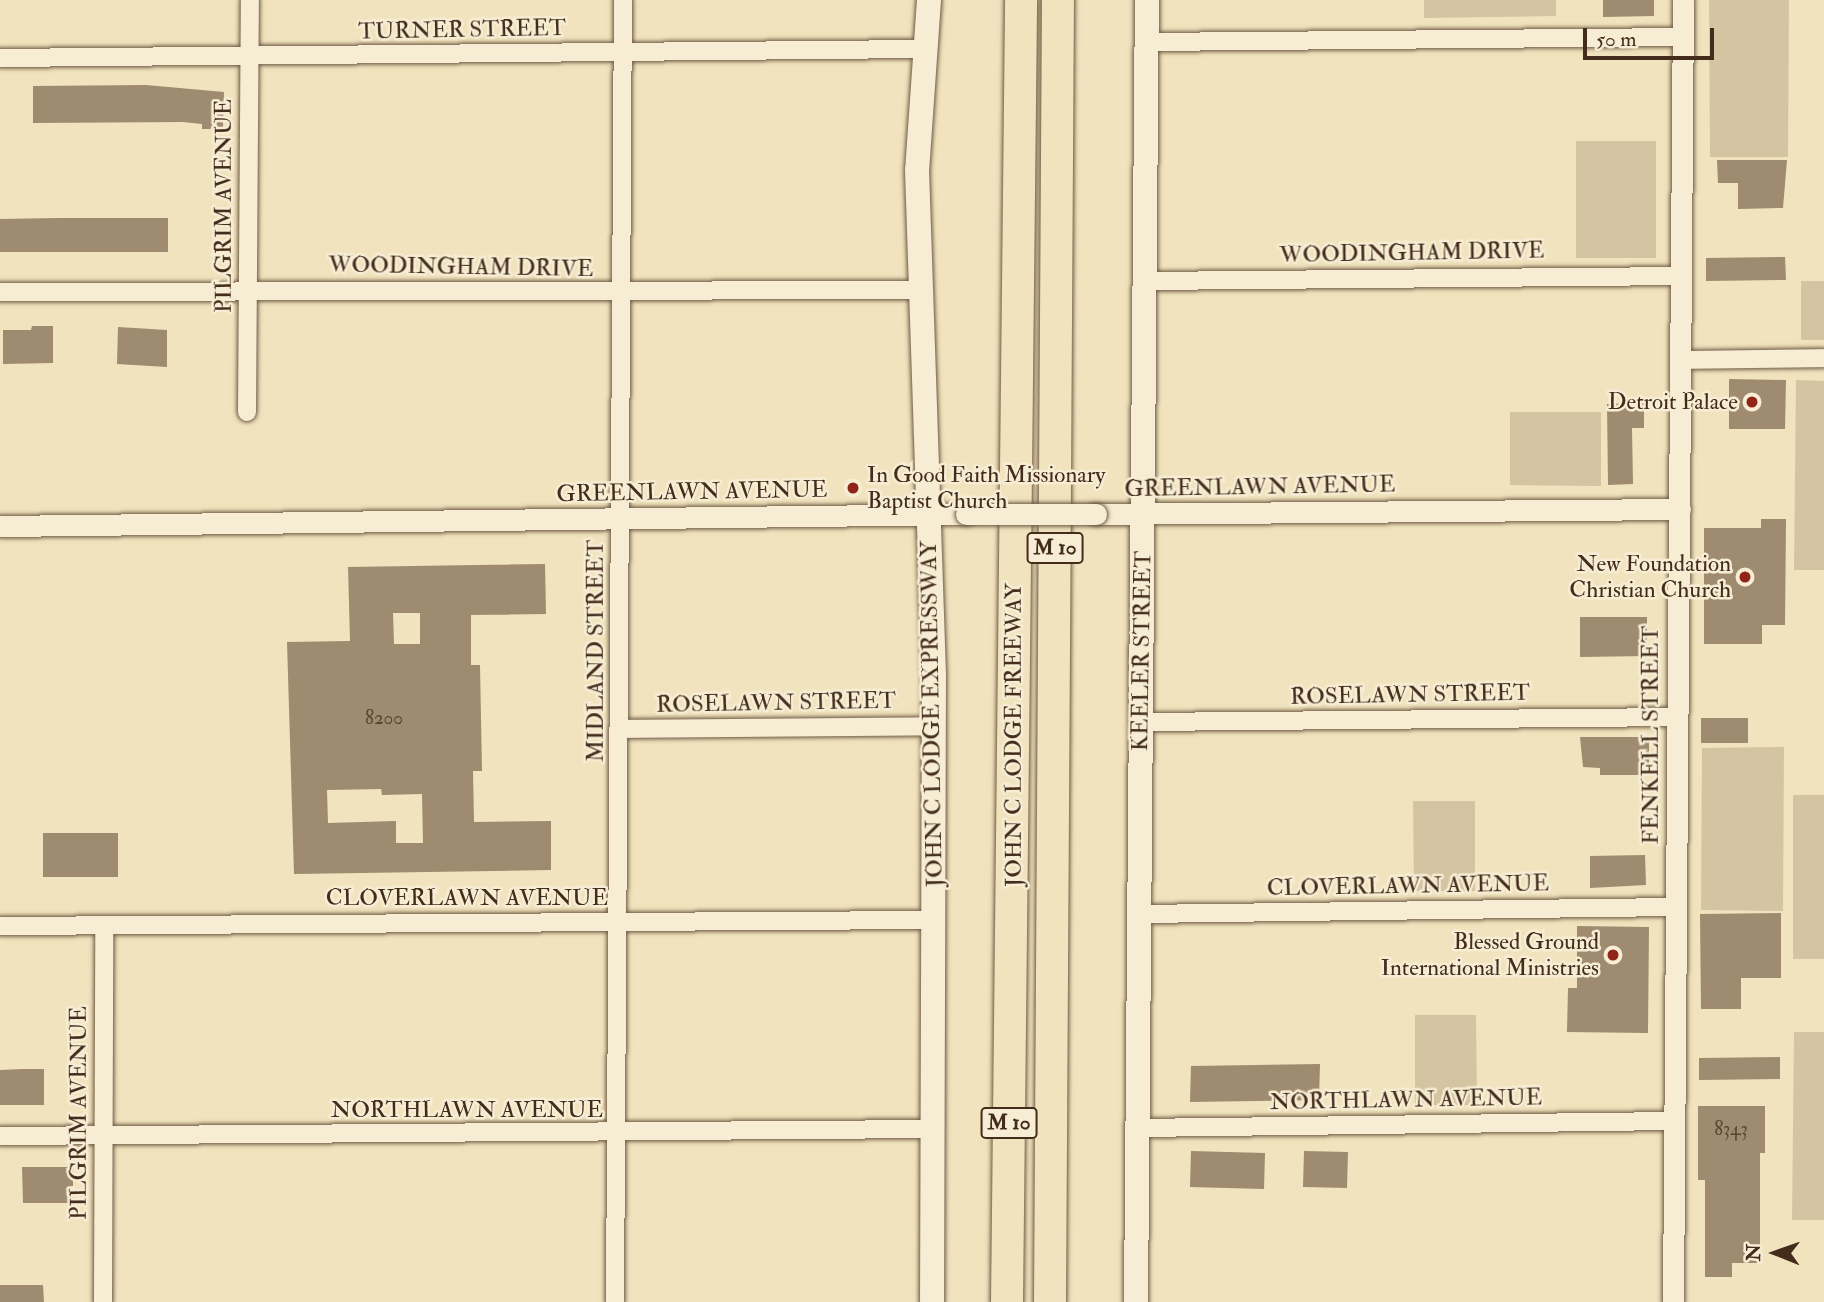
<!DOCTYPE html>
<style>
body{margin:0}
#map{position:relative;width:1824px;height:1302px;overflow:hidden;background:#f1e3bd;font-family:"IM FELL Double Pica",serif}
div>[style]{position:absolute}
.green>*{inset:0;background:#d4c4a2}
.building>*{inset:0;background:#9e8b70}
.roads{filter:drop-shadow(0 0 2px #6f5a44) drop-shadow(0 0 2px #6f5a44)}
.minor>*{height:18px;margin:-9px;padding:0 9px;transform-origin:9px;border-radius:9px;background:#f6edd4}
.tertiary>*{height:21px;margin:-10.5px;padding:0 10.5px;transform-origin:10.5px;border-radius:10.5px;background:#f6edd4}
.secondary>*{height:24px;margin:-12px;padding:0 12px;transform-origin:12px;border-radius:12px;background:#f6edd4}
.motorway>*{height:32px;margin:-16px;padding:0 16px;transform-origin:16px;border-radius:16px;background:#f1e3bd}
.bridges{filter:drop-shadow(0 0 2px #6f5a44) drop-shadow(0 0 2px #6f5a44)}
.tertiary-bridge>*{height:21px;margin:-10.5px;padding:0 10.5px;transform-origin:10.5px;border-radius:10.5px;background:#f6edd4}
.dots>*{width:19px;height:19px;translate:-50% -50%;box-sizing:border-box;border:4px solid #f6edd4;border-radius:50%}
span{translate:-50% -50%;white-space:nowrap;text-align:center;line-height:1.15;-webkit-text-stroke:5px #f6edd4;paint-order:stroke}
.number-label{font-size:19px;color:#5a4431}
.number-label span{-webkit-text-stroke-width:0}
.shield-label span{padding:2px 5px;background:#f6edd4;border:2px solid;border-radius:5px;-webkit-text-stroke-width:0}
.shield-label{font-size:21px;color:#442c1c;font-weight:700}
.street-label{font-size:23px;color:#442c1c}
.poi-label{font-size:23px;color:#442c1c}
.right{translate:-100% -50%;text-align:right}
.left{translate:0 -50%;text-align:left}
.north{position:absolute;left:1740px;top:1218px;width:70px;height:70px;-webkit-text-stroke:5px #f6edd4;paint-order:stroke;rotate:271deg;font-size:19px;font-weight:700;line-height:28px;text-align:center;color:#442c1c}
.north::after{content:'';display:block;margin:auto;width:24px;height:32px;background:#442c1c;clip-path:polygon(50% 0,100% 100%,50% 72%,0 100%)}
.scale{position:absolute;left:1583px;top:28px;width:131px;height:32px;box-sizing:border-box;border:4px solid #442c1c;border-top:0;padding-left:9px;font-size:21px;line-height:24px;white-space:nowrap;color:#442c1c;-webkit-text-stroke:5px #f6edd4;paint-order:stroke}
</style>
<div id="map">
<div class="green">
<div style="clip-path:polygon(1424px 0,1556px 0,1556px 16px,1424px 18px)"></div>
<div style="clip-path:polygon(1709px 0,1789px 0,1788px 157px,1710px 157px)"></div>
<div style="clip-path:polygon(1576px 141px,1656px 141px,1656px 258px,1576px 258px)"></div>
<div style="clip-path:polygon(1801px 281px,1824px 281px,1824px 340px,1801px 340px)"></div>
<div style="clip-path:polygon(1796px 380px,1824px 381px,1824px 570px,1794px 570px)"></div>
<div style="clip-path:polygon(1510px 412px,1601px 412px,1601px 486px,1510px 485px)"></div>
<div style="clip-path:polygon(1784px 747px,1783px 911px,1701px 910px,1702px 748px)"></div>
<div style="clip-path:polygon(1793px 795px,1824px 795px,1824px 959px,1793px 959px)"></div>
<div style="clip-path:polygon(1413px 801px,1475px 801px,1475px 891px,1414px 891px)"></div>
<div style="clip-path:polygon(1415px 1015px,1476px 1015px,1477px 1105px,1415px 1105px)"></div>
<div style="clip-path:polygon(1794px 1032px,1824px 1032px,1824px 1220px,1792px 1220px)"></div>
</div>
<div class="building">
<div style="clip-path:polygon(1603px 0,1654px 0,1654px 16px,1603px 17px)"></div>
<div style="clip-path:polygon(146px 85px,224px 92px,223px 129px,202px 129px,202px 124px,183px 122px,33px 123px,33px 86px)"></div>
<div style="clip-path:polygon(1717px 160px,1787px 160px,1783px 208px,1738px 209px,1738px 183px,1718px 183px)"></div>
<div style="clip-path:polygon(58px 218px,168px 218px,168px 252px,0 252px,0 219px)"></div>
<div style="clip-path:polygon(1785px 257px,1786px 280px,1706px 281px,1706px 258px)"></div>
<div style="clip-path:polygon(32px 326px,53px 326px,53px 363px,3px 364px,3px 330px,31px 330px)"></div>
<div style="clip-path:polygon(118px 327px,167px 330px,167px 367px,117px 364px)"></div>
<div style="clip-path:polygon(1729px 379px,1786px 380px,1785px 429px,1729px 429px)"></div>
<div style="clip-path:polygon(1644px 403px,1644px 428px,1632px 428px,1633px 484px,1608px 485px,1607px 404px)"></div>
<div style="clip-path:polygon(1761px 519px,1786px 519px,1785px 625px,1762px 625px,1762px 644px,1704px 644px,1704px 528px,1761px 528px)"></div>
<div style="clip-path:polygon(evenodd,545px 564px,546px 614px,471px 615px,471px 665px,480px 665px,482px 771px,473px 771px,474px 822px,551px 821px,551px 870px,294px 874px,287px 642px,350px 641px,348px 567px,545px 564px,393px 613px,420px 613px,420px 644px,394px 644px,393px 613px,545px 564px,381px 789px,382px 795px,422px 794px,423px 843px,396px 843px,396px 821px,328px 823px,327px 790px,381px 789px)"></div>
<div style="clip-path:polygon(1580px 617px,1647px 617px,1647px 656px,1580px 657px)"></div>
<div style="clip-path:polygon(1701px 718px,1748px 718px,1748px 743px,1701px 743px)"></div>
<div style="clip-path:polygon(1580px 737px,1649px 737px,1649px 775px,1600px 775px,1600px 768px,1583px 767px)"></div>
<div style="clip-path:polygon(43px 833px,118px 833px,118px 877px,43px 877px)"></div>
<div style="clip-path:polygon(1645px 855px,1646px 885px,1590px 888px,1590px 856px)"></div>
<div style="clip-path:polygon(1781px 913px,1781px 978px,1741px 978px,1741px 1009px,1701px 1009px,1700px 914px)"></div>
<div style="clip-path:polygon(1577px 926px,1649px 927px,1648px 1033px,1567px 1032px,1568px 988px,1577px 988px)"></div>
<div style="clip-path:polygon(1780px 1057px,1780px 1079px,1699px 1080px,1699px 1058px)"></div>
<div style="clip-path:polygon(1320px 1064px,1319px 1100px,1190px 1102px,1191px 1066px)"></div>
<div style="clip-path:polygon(23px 1069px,44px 1069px,44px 1105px,0 1105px,0 1070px)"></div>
<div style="clip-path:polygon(1698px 1106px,1765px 1106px,1765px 1153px,1760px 1153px,1760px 1263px,1732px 1263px,1732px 1277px,1705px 1277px,1705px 1180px,1698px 1180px)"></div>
<div style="clip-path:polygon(1191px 1151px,1265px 1153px,1264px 1189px,1190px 1187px)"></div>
<div style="clip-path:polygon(1304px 1151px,1348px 1152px,1347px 1188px,1303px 1187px)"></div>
<div style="clip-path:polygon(22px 1167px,73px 1167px,73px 1203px,23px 1203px)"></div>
<div style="clip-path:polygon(0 1285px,43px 1285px,44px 1302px,0 1302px)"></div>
</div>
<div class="roads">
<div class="minor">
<div style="left:1147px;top:42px;width:536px;rotate:-0.53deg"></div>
<div style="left:0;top:58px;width:925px;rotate:-0.56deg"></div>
<div style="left:1145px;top:281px;width:536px;rotate:-0.53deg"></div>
<div style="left:0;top:292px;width:921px;rotate:-0.12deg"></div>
<div style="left:1681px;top:360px;width:143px;rotate:-0.8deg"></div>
<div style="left:247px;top:412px;width:412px;rotate:-89.6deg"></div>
<div style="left:1142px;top:722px;width:536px;rotate:-0.53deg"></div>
<div style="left:620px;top:729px;width:314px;rotate:-0.5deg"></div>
<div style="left:1140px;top:914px;width:536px;rotate:-0.75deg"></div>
<div style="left:0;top:926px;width:935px;rotate:-0.37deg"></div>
<div style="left:1138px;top:1128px;width:536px;rotate:-0.75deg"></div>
<div style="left:0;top:1136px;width:933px;rotate:-0.43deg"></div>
<div style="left:103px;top:1302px;width:377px;rotate:-89.8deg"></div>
<div style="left:615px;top:1302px;width:1302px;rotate:-89.65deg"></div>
</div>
<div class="tertiary">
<div style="left:1096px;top:514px;width:584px;rotate:-0.49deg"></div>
<div style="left:0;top:526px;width:966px;rotate:-0.71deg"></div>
<div style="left:1673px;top:1302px;width:1302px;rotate:-89.56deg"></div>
</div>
<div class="secondary">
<div style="left:929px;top:0;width:170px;rotate:94deg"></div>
<div style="left:917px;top:170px;width:505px;rotate:88.07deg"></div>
<div style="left:934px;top:675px;width:627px;rotate:90.18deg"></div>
<div style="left:1136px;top:1302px;width:1302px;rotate:-89.52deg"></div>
</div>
<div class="motorway">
<div style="left:1007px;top:1302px;width:1302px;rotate:-89.38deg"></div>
<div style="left:1050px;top:1302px;width:1302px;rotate:-89.65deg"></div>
</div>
</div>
<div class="bridges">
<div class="tertiary-bridge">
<div style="left:966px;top:514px;width:130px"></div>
</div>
</div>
<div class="dots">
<div style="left:1752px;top:402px;background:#8f2418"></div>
<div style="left:853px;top:488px;background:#8f2418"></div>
<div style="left:1745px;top:577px;background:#8f2418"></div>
<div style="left:1613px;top:955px;background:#8f2418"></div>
</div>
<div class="number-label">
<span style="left:384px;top:719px">8200</span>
<span style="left:1731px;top:1130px">8343</span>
</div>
<div class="shield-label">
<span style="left:1055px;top:548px">M 10</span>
<span style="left:1009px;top:1123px">M 10</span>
</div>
<div class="street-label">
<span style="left:462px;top:30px;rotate:-1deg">TURNER STREET</span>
<span style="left:224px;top:206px;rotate:-90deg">PILGRIM AVENUE</span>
<span style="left:1412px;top:253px;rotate:-1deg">WOODINGHAM DRIVE</span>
<span style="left:461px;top:267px;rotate:1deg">WOODINGHAM DRIVE</span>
<span style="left:1260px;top:487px;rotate:-1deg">GREENLAWN AVENUE</span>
<span style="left:692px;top:492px;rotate:-1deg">GREENLAWN AVENUE</span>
<span style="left:596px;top:651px;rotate:-90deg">MIDLAND STREET</span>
<span style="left:1142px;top:651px;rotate:-89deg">KEELER STREET</span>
<span style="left:1410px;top:695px;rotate:-1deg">ROSELAWN STREET</span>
<span style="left:776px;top:703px;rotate:-1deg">ROSELAWN STREET</span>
<span style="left:932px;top:714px;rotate:-91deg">JOHN C LODGE EXPRESSWAY</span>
<span style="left:1014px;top:735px;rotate:-90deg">JOHN C LODGE FREEWAY</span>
<span style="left:1651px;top:735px;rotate:-90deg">FENKELL STREET</span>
<span style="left:1408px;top:886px;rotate:-1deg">CLOVERLAWN AVENUE</span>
<span style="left:467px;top:898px">CLOVERLAWN AVENUE</span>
<span style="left:1406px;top:1100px;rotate:-1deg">NORTHLAWN AVENUE</span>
<span style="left:467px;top:1110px">NORTHLAWN AVENUE</span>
<span style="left:79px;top:1113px;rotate:-90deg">PILGRIM AVENUE</span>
</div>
<div class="poi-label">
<span class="right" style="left:1738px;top:402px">Detroit Palace</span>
<span class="left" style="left:867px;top:488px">In Good Faith Missionary<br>Baptist Church</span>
<span class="right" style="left:1731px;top:577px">New Foundation<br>Christian Church</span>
<span class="right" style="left:1599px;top:955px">Blessed Ground<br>International Ministries</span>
</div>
<div class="north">N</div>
<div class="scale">50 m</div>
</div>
